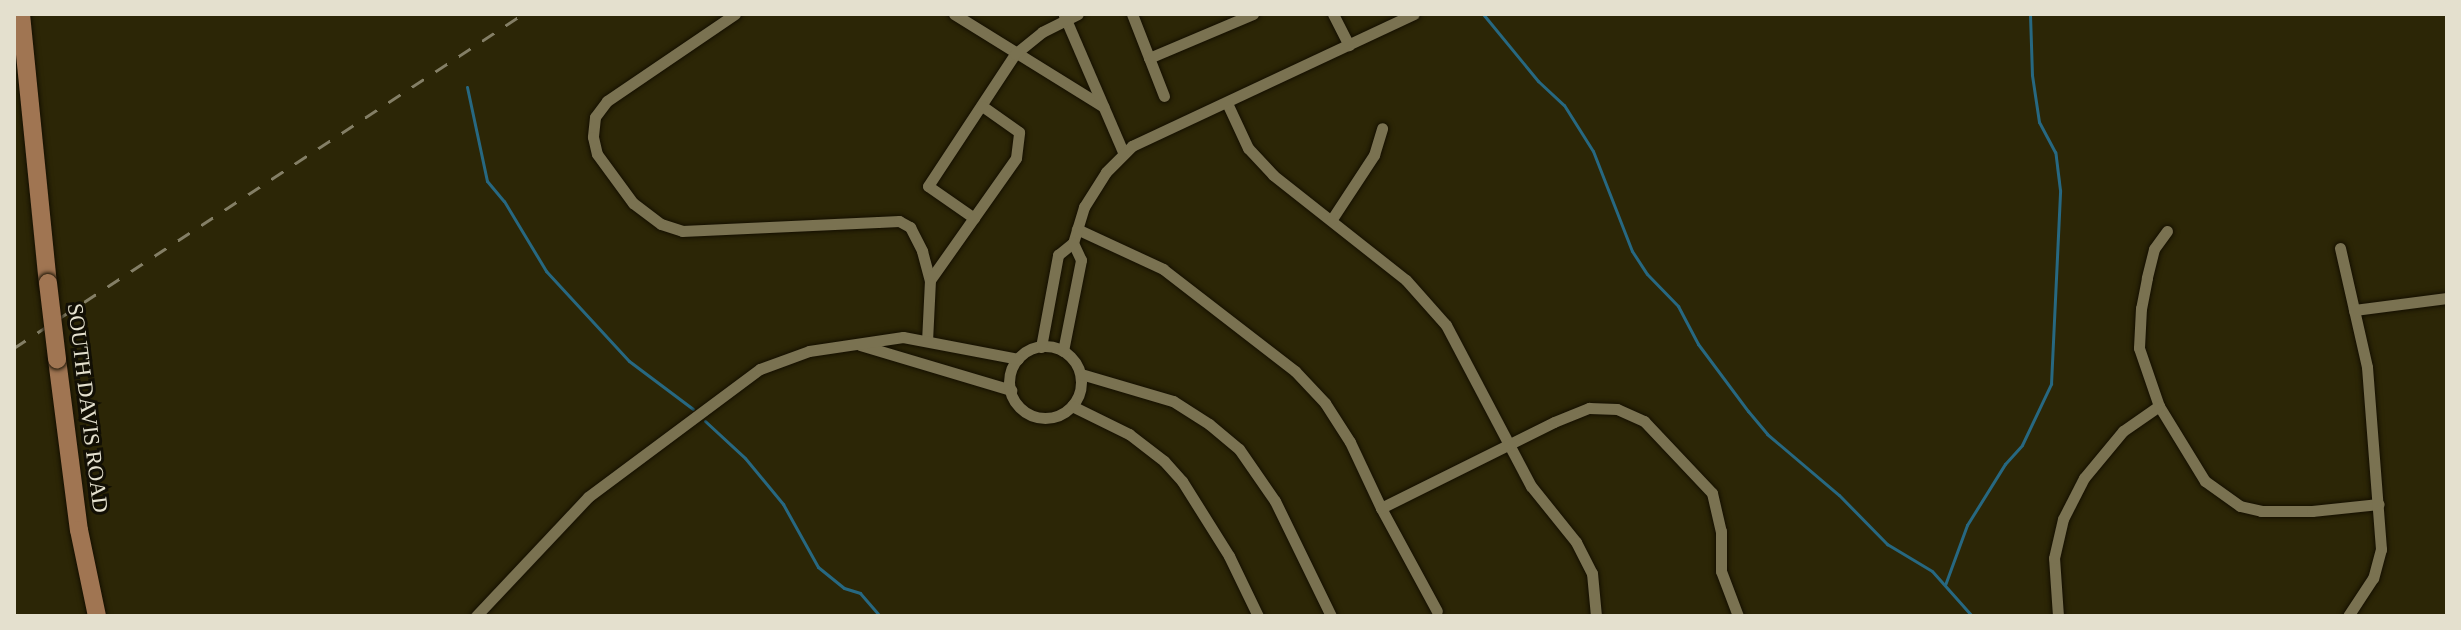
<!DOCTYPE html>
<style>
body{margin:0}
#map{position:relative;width:2461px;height:630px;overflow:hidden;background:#2c2606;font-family:"Times New Roman",serif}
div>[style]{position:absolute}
.stream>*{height:3px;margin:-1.5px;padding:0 1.5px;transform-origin:1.5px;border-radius:1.5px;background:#276881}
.roads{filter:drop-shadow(0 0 2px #140f00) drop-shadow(0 0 2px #140f00)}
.street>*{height:11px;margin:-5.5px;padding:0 5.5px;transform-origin:5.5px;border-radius:5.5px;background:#7a7251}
.street>.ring{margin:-5.5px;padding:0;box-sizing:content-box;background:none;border:11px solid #7a7251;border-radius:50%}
.primary>*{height:18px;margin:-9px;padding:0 9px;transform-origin:9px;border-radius:9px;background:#a07552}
.rail>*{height:3px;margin-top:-1.5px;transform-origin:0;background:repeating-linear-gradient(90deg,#847f66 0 14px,transparent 0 28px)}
.bridges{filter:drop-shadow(0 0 2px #140f00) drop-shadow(0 0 2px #140f00)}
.primary-bridge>*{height:18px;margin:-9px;padding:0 9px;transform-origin:9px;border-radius:9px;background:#a07552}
span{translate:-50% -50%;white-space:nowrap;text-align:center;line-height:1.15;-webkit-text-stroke:6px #120f04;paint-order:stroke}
.street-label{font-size:22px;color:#e4e0ce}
.frame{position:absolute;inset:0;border:16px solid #e4e0ce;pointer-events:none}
</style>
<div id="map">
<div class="stream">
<div style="left:1483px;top:14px;width:87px;rotate:50.6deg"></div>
<div style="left:1538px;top:81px;width:35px;rotate:43deg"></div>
<div style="left:1564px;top:105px;width:54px;rotate:57.8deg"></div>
<div style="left:1593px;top:151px;width:107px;rotate:68.7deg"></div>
<div style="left:1632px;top:251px;width:27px;rotate:57deg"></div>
<div style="left:1647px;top:274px;width:45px;rotate:45.9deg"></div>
<div style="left:1678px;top:306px;width:43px;rotate:62.2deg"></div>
<div style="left:1698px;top:344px;width:84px;rotate:53.3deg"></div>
<div style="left:1748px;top:411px;width:30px;rotate:50deg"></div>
<div style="left:1767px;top:434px;width:94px;rotate:40.3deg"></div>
<div style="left:1839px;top:495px;width:69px;rotate:45.6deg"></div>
<div style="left:1887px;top:544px;width:52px;rotate:31deg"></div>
<div style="left:1932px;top:571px;width:60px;rotate:48.4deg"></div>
<div style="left:467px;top:87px;width:96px;rotate:78deg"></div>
<div style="left:487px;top:181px;width:26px;rotate:50deg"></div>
<div style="left:504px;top:201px;width:82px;rotate:59deg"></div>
<div style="left:546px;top:271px;width:122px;rotate:47.3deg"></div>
<div style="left:629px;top:361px;width:80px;rotate:36.9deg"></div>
<div style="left:705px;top:421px;width:54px;rotate:42.8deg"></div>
<div style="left:745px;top:458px;width:60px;rotate:50.4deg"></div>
<div style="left:783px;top:504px;width:72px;rotate:60.9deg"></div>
<div style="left:818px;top:567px;width:33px;rotate:39deg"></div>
<div style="left:844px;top:588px;width:17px;rotate:17deg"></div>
<div style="left:860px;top:593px;width:30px;rotate:49deg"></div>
<div style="left:1945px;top:585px;width:64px;rotate:-69.9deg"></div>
<div style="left:1967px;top:525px;width:72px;rotate:-58.1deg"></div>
<div style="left:2005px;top:464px;width:25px;rotate:-48deg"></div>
<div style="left:2022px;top:445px;width:68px;rotate:-64.6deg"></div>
<div style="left:2051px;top:384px;width:194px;rotate:-87.3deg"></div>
<div style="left:2060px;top:190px;width:38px;rotate:-97deg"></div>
<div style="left:2055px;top:152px;width:34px;rotate:-118deg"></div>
<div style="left:2039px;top:122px;width:48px;rotate:-98.5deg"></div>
<div style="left:2032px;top:75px;width:61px;rotate:-91.9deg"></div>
</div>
<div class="roads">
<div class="street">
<div style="left:735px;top:14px;width:155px;rotate:145.8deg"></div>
<div style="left:607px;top:101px;width:20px;rotate:127deg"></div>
<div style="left:595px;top:117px;width:20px;rotate:96deg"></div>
<div style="left:593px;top:137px;width:17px;rotate:77deg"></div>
<div style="left:597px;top:154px;width:61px;rotate:53.7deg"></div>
<div style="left:633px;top:203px;width:35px;rotate:37deg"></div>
<div style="left:661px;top:224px;width:22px;rotate:18deg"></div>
<div style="left:682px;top:231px;width:196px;rotate:-2.6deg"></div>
<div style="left:878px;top:222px;width:21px;rotate:-3deg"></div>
<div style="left:899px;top:221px;width:13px;rotate:29deg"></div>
<div style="left:910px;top:227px;width:27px;rotate:63deg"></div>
<div style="left:922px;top:251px;width:30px;rotate:75deg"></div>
<div style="left:930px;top:280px;width:61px;rotate:92.8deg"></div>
<div style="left:954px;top:14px;width:176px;rotate:31.8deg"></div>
<div style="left:1132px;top:14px;width:88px;rotate:68.7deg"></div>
<div style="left:1333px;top:14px;width:35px;rotate:63deg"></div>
<div style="left:1064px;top:15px;width:151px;rotate:66.7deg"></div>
<div style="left:1149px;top:58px;width:113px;rotate:-22.9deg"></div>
<div style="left:1227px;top:103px;width:50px;rotate:65deg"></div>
<div style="left:1248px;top:148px;width:37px;rotate:47deg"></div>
<div style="left:1273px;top:175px;width:169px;rotate:38.3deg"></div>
<div style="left:1406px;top:280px;width:60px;rotate:48.4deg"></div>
<div style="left:1446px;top:325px;width:182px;rotate:62.2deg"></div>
<div style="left:1531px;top:486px;width:72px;rotate:51.2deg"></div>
<div style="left:1576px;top:542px;width:35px;rotate:63deg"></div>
<div style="left:1592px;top:573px;width:43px;rotate:84.7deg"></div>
<div style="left:974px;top:218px;width:56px;rotate:-145.2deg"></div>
<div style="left:928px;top:186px;width:158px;rotate:-56.6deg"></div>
<div style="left:1015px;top:54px;width:35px;rotate:-39deg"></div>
<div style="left:1042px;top:32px;width:40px;rotate:-26.6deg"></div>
<div style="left:1332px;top:219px;width:77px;rotate:-56.7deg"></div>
<div style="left:1374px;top:155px;width:28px;rotate:-73deg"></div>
<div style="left:1077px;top:229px;width:95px;rotate:24.9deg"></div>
<div style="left:1163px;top:269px;width:167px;rotate:37.7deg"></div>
<div style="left:1295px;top:371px;width:44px;rotate:46.8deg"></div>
<div style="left:1325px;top:403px;width:46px;rotate:57.3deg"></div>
<div style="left:1350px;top:442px;width:73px;rotate:64.8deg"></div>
<div style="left:1381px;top:508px;width:117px;rotate:61.5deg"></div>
<div style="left:2167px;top:231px;width:22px;rotate:126deg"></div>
<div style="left:2154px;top:249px;width:30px;rotate:104deg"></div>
<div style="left:2147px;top:278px;width:31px;rotate:101deg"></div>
<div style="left:2141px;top:308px;width:40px;rotate:92.9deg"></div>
<div style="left:2139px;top:348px;width:61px;rotate:71deg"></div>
<div style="left:2159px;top:406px;width:88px;rotate:58.5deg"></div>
<div style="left:2205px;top:481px;width:43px;rotate:35.5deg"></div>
<div style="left:2240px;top:506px;width:22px;rotate:13deg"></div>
<div style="left:2261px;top:511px;width:51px"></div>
<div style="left:2312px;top:511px;width:67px;rotate:-6deg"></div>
<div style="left:2340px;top:248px;width:122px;rotate:77.2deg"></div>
<div style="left:2367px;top:367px;width:183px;rotate:85.6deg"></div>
<div style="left:2381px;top:549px;width:30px;rotate:105deg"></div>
<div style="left:2373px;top:578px;width:45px;rotate:123.3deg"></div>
<div style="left:930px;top:280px;width:149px;rotate:-54.8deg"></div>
<div style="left:1016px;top:158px;width:26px;rotate:-83deg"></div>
<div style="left:1019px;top:132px;width:45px;rotate:-144.9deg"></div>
<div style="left:2354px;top:310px;width:94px;rotate:-7.4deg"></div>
<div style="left:860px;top:345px;width:158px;rotate:16.6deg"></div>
<div class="ring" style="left:1009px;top:346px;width:61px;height:61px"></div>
<div style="left:1041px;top:347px;width:94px;rotate:-79.5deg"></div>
<div style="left:1058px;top:255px;width:19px;rotate:-39deg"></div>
<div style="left:1073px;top:243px;width:38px;rotate:-73deg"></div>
<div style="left:1084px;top:207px;width:41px;rotate:-57.8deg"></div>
<div style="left:1106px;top:172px;width:37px;rotate:-45deg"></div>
<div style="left:1132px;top:146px;width:311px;rotate:-25.1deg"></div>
<div style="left:1063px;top:351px;width:93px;rotate:-78.8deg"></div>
<div style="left:1081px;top:260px;width:19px;rotate:-115deg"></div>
<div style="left:1081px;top:374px;width:96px;rotate:16.4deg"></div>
<div style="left:1173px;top:401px;width:43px;rotate:32.6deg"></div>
<div style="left:1209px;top:424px;width:39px;rotate:40deg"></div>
<div style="left:1239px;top:449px;width:63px;rotate:55.3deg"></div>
<div style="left:1275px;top:501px;width:128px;rotate:64deg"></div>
<div style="left:1072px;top:406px;width:64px;rotate:26.2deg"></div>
<div style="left:1129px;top:434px;width:44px;rotate:37.6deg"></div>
<div style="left:1164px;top:461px;width:27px;rotate:48deg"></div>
<div style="left:1182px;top:481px;width:89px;rotate:57.9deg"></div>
<div style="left:1229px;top:556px;width:67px;rotate:64.2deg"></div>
<div style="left:1381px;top:508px;width:193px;rotate:-26.4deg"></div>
<div style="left:1554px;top:422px;width:38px;rotate:-22deg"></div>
<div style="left:1589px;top:408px;width:28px;rotate:2deg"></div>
<div style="left:1617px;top:409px;width:30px;rotate:24deg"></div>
<div style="left:1644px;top:421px;width:99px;rotate:46.6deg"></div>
<div style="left:1712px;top:493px;width:39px;rotate:77deg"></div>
<div style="left:1721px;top:531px;width:40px;rotate:90deg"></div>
<div style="left:1721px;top:571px;width:48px;rotate:69.3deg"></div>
<div style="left:476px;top:616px;width:163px;rotate:-46.7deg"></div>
<div style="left:588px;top:497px;width:214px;rotate:-36.7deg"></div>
<div style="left:760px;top:369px;width:52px;rotate:-20.2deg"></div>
<div style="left:809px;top:351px;width:95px;rotate:-8.5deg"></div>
<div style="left:903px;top:337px;width:117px;rotate:10.8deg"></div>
<div style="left:2058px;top:616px;width:58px;rotate:-93.9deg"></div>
<div style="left:2054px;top:558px;width:40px;rotate:-77deg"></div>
<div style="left:2063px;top:519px;width:46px;rotate:-62.9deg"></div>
<div style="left:2084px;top:478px;width:61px;rotate:-50.3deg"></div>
<div style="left:2123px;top:431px;width:44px;rotate:-34.8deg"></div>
</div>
<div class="primary">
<div style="left:21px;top:14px;width:270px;rotate:84.3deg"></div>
<div style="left:57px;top:359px;width:172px;rotate:82.7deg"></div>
<div style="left:79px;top:530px;width:88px;rotate:78.2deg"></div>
</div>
</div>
<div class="rail">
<div style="left:14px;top:348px;width:609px;rotate:-33.27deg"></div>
</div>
<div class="bridges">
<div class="primary-bridge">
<div style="left:48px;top:283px;width:77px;rotate:83.2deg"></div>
</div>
</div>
<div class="street-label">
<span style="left:88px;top:408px;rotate:83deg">SOUTH DAVIS ROAD</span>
</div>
<div class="frame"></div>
</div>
